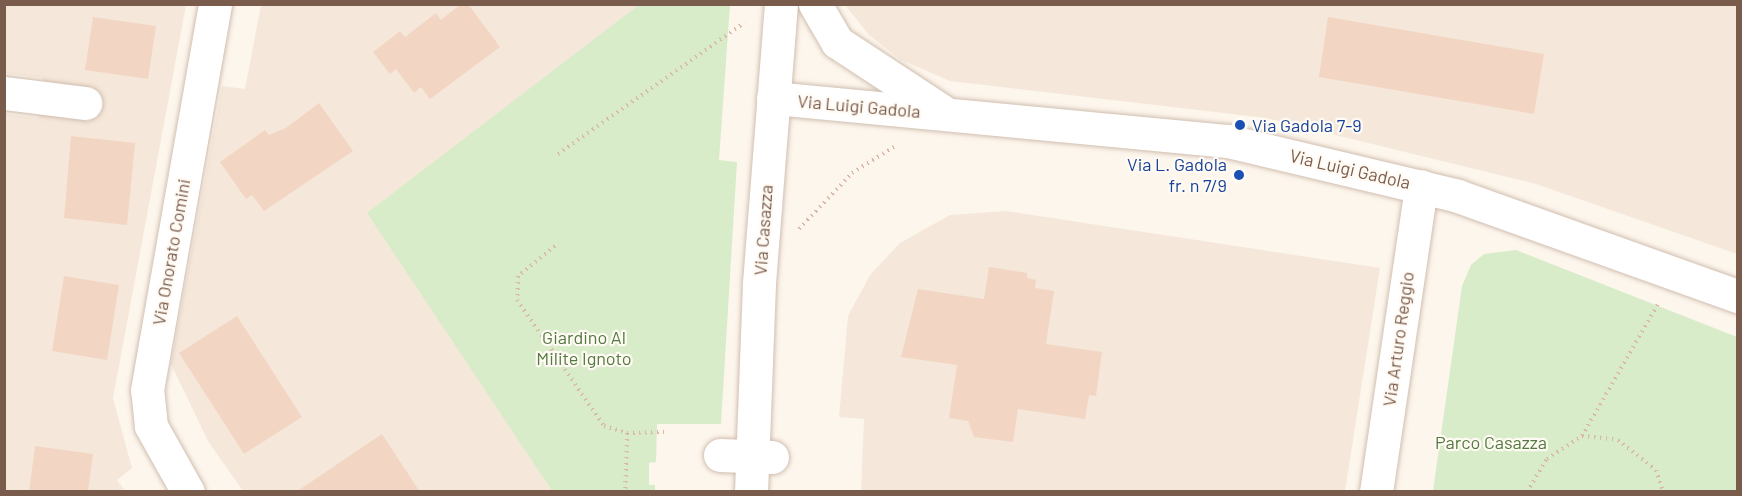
<!DOCTYPE html>
<style>
body{margin:0}
#map{position:relative;width:1742px;height:496px;overflow:hidden;background:#fdf6ec;font-family:Barlow,sans-serif}
div>[style]{position:absolute}
.residential>*{inset:0;background:#f5e8da}
.green>*{inset:0;background:#d8ecc9}
.building>*{inset:0;background:#f3d5c3}
.path>*{height:4px;margin-top:-2px;transform-origin:0;background:repeating-linear-gradient(90deg,#d9b8a5 0 1.5px,transparent 0 6px)}
.roads{filter:drop-shadow(0 0 2px #d1beb0) drop-shadow(0 0 2px #d1beb0)}
.minor>*{height:33px;margin:-16.5px;padding:0 16.5px;transform-origin:16.5px;border-radius:16.5px;background:#fff}
.dots>*{width:16px;height:16px;translate:-50% -50%;box-sizing:border-box;border:3px solid #fffaf3;border-radius:50%}
span{translate:-50% -50%;white-space:nowrap;text-align:center;line-height:1.15;-webkit-text-stroke:4.5px #fffaf3;paint-order:stroke}
.street-label{font-size:18px;color:#7a5c4d}
.transit-label{font-size:18px;color:#164399}
.left{translate:0 -50%;text-align:left}
.right{translate:-100% -50%;text-align:right}
.park-label{font-size:18px;color:#537a41}
.frame{position:absolute;inset:0;border:6px solid #7a5c4d;pointer-events:none}
</style>
<div id="map">
<div class="residential">
<div style="clip-path:polygon(5px 5px,186px 5px,113px 398px,132px 468px,117px 480px,125px 491px,5px 491px,5px 114px,38px 118px,43px 78px,5px 73px)"></div>
<div style="clip-path:polygon(261px 5px,640px 5px,368px 213px,552px 491px,243px 491px,208px 441px,171px 364px,222px 86px,245px 89px)"></div>
<div style="clip-path:polygon(845px 5px,1737px 5px,1737px 254px,1536px 184px,1266px 118px,950px 81px,901px 60px,869px 35px)"></div>
<div style="clip-path:polygon(1006px 211px,1380px 268px,1345px 491px,861px 491px,864px 419px,839px 417px,848px 316px,870px 275px,900px 243px,950px 215px)"></div>
</div>
<div class="green">
<div style="clip-path:polygon(640px 4px,730px 5px,719px 160px,737px 162px,721px 424px,657px 424px,656px 462px,649px 463px,649px 485px,655px 485px,655px 491px,552px 491px,367px 213px)"></div>
<div style="clip-path:polygon(1516px 250px,1737px 337px,1737px 491px,1433px 491px,1462px 286px,1471px 265px,1484px 254px)"></div>
</div>
<div class="building">
<div style="clip-path:polygon(461px 4px,468px 4px,500px 47px,430px 99px,421px 87px,414px 93px,396px 69px,390px 74px,373px 52px,400px 31px,405px 37px,436px 13px,441px 20px)"></div>
<div style="clip-path:polygon(93px 17px,156px 26px,148px 79px,85px 70px)"></div>
<div style="clip-path:polygon(1328px 17px,1544px 54px,1534px 114px,1319px 77px)"></div>
<div style="clip-path:polygon(319px 103px,353px 151px,264px 211px,252px 195px,246px 199px,220px 162px,265px 130px,269px 135px,286px 128px)"></div>
<div style="clip-path:polygon(71px 136px,135px 143px,127px 225px,64px 218px)"></div>
<div style="clip-path:polygon(989px 267px,1027px 273px,1027px 278px,1036px 280px,1035px 288px,1054px 291px,1046px 344px,1102px 352px,1096px 396px,1089px 395px,1085px 419px,1018px 409px,1013px 442px,974px 437px,968px 421px,949px 418px,957px 365px,901px 357px,918px 289px,984px 299px)"></div>
<div style="clip-path:polygon(64px 276px,119px 285px,107px 360px,52px 351px)"></div>
<div style="clip-path:polygon(237px 316px,302px 417px,244px 454px,179px 353px)"></div>
<div style="clip-path:polygon(382px 434px,420px 492px,296px 492px)"></div>
<div style="clip-path:polygon(35px 446px,93px 454px,88px 492px,29px 492px)"></div>
</div>
<div class="path">
<div style="left:558px;top:154px;width:228px;rotate:-35.2deg"></div>
<div style="left:799px;top:229px;width:77px;rotate:-46.6deg"></div>
<div style="left:852px;top:173px;width:53px;rotate:-31.9deg"></div>
<div style="left:555px;top:246px;width:48px;rotate:141deg"></div>
<div style="left:518px;top:276px;width:24px;rotate:92deg"></div>
<div style="left:517px;top:300px;width:153px;rotate:55.4deg"></div>
<div style="left:604px;top:426px;width:24px;rotate:17deg"></div>
<div style="left:627px;top:433px;width:59px;rotate:91.9deg"></div>
<div style="left:627px;top:433px;width:37px;rotate:-2deg"></div>
<div style="left:1582px;top:436px;width:155px;rotate:-60.1deg"></div>
<div style="left:1527px;top:492px;width:39px;rotate:-59deg"></div>
<div style="left:1547px;top:459px;width:42px;rotate:-33.3deg"></div>
<div style="left:1582px;top:436px;width:36px;rotate:6deg"></div>
<div style="left:1618px;top:440px;width:48px;rotate:38.3deg"></div>
<div style="left:1656px;top:470px;width:23px;rotate:72deg"></div>
</div>
<div class="roads">
<div class="minor">
<div style="left:815px;top:4px;width:44px;rotate:59.9deg"></div>
<div style="left:837px;top:42px;width:129px;rotate:33.3deg"></div>
<div style="left:4px;top:93px;width:82px;rotate:7deg"></div>
<div style="left:773px;top:98px;width:457px;rotate:5.4deg"></div>
<div style="left:1228px;top:141px;width:236px;rotate:13.4deg"></div>
<div style="left:1458px;top:196px;width:297px;rotate:19.7deg"></div>
<div style="left:720px;top:455px;width:52px;rotate:2.2deg"></div>
<div style="left:188px;top:492px;width:76px;rotate:-119.3deg"></div>
<div style="left:151px;top:426px;width:36px;rotate:-96deg"></div>
<div style="left:147px;top:390px;width:392px;rotate:-80deg"></div>
<div style="left:751px;top:492px;width:209px;rotate:-87.8deg"></div>
<div style="left:759px;top:283px;width:280px;rotate:-85.5deg"></div>
<div style="left:1376px;top:492px;width:309px;rotate:-81.6deg"></div>
</div>
</div>
<div class="dots">
<div style="left:1240px;top:125px;background:#1a4fb4"></div>
<div style="left:1239px;top:175px;background:#1a4fb4"></div>
</div>
<div class="street-label">
<span style="left:859px;top:106px;rotate:5deg">Via Luigi Gadola</span>
<span style="left:1350px;top:169px;rotate:13deg">Via Luigi Gadola</span>
<span style="left:763px;top:230px;rotate:-86deg">Via Casazza</span>
<span style="left:171px;top:252px;rotate:-80deg">Via Onorato Comini</span>
<span style="left:1398px;top:339px;rotate:-82deg">Via Arturo Reggio</span>
</div>
<div class="transit-label">
<span class="left" style="left:1252px;top:125px">Via Gadola 7-9</span>
<span class="right" style="left:1227px;top:175px">Via L. Gadola<br>fr. n 7/9</span>
</div>
<div class="park-label">
<span style="left:584px;top:348px">Giardino Al<br>Milite Ignoto</span>
<span style="left:1491px;top:442px">Parco Casazza</span>
</div>
<div class="frame"></div>
</div>
